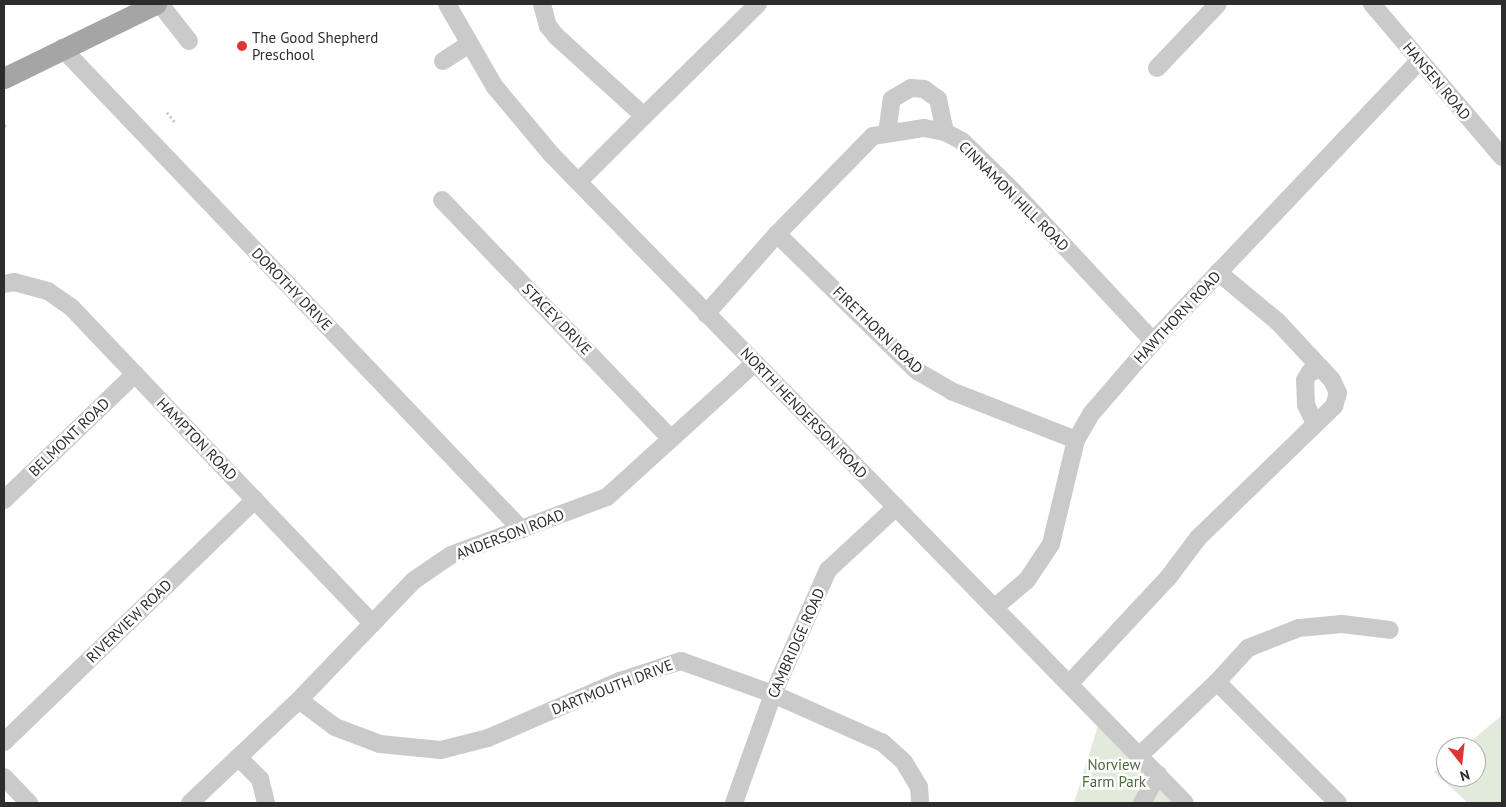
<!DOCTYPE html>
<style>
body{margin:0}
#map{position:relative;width:1506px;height:807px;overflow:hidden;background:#fff;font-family:"PT Sans",sans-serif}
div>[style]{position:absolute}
.green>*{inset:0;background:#e2ebdb}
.path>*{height:2.5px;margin-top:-1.25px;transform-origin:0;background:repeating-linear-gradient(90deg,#cacaca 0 2.5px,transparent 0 5px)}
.minor>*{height:18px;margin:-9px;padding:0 9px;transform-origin:9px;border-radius:9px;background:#cacaca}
.major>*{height:21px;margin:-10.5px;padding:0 10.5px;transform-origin:10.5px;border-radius:10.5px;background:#a5a5a5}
.dots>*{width:14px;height:14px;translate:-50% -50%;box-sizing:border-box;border:2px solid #fff;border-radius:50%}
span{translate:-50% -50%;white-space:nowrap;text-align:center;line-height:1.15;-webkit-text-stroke:5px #fff;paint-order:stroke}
.poi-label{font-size:15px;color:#2d2d2d}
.left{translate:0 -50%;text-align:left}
.street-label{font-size:15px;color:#2d2d2d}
.park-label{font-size:15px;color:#4d673c}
.frame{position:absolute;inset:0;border:5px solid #2d2d2d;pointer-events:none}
.north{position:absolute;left:1436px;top:737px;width:50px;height:50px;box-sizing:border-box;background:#fff;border:1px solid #ababab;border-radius:50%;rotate:164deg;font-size:14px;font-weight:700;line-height:20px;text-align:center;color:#2d2d2d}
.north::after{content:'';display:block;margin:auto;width:18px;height:22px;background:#df3535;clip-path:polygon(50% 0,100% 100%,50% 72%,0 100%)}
</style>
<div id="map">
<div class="green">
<div style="clip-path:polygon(1502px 715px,1502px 803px,1468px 803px,1434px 772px,1446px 762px,1446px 777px,1476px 777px,1476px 747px,1464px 747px)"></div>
<div style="clip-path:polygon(1101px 716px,1184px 803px,1074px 803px)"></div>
</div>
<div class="path">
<div style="left:167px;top:112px;width:14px;rotate:51deg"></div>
<div style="left:4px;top:126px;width:4px;rotate:-27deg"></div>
</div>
<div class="minor">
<div style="left:160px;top:4px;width:47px;rotate:51.9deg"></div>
<div style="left:447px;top:4px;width:96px;rotate:60deg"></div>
<div style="left:495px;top:87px;width:87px;rotate:50.1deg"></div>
<div style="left:551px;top:154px;width:907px;rotate:45.67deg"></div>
<div style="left:542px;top:4px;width:23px;rotate:75deg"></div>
<div style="left:548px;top:26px;width:13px;rotate:51deg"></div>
<div style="left:556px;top:36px;width:119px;rotate:42.3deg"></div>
<div style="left:644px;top:116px;width:160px;rotate:-44.5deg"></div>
<div style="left:1372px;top:4px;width:201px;rotate:49.6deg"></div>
<div style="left:62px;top:48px;width:666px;rotate:46.34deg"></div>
<div style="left:443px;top:61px;width:31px;rotate:-33deg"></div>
<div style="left:1157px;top:68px;width:88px;rotate:-46.4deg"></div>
<div style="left:887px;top:133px;width:34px;rotate:-82deg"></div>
<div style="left:892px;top:99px;width:22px;rotate:-30deg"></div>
<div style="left:911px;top:88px;width:13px;rotate:4deg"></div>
<div style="left:924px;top:89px;width:17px;rotate:36deg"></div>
<div style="left:938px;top:99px;width:34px;rotate:78deg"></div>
<div style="left:578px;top:182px;width:93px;rotate:-45deg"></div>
<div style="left:442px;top:200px;width:331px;rotate:46.2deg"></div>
<div style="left:777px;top:234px;width:196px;rotate:44.4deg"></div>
<div style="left:917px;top:371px;width:39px;rotate:30deg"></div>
<div style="left:951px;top:391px;width:134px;rotate:21.4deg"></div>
<div style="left:4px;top:284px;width:10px;rotate:-11deg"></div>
<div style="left:14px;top:282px;width:35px;rotate:15deg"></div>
<div style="left:48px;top:291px;width:29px;rotate:35deg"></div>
<div style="left:72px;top:308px;width:436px;rotate:46.4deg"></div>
<div style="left:706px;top:314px;width:107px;rotate:-48.4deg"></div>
<div style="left:777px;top:234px;width:137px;rotate:-45.6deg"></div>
<div style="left:873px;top:136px;width:52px;rotate:-8.9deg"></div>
<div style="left:924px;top:128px;width:21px;rotate:11deg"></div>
<div style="left:945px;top:132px;width:19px;rotate:28deg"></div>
<div style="left:962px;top:141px;width:71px;rotate:44.4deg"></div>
<div style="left:1013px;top:191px;width:205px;rotate:47deg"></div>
<div style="left:1315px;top:424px;width:21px;rotate:-115deg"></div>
<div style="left:1306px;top:405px;width:25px;rotate:-92deg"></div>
<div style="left:1305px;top:380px;width:9px;rotate:-58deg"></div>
<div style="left:1310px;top:372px;width:12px;rotate:-14deg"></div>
<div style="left:4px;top:500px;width:182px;rotate:-43.9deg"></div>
<div style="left:994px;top:608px;width:43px;rotate:-40.3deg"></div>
<div style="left:1027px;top:580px;width:43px;rotate:-56.3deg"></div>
<div style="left:1051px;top:544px;width:107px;rotate:-76.5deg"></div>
<div style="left:1076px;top:440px;width:30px;rotate:-60deg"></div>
<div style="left:1091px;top:414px;width:107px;rotate:-49.2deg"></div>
<div style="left:1161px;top:333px;width:376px;rotate:-46.5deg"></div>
<div style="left:1217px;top:682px;width:171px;rotate:45deg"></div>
<div style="left:1069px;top:684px;width:145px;rotate:-47deg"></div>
<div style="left:1168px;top:578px;width:50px;rotate:-53.1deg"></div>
<div style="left:1198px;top:538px;width:190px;rotate:-44.1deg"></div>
<div style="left:1334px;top:406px;width:14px;rotate:-73deg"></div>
<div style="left:1338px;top:393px;width:14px;rotate:-115deg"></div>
<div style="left:1332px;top:380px;width:79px;rotate:-133deg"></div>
<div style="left:1278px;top:322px;width:78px;rotate:-140.2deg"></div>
<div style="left:299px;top:700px;width:45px;rotate:36.9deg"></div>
<div style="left:335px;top:727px;width:48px;rotate:20.7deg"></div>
<div style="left:380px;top:744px;width:61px;rotate:5.6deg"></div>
<div style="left:441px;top:750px;width:49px;rotate:-14.3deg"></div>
<div style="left:488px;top:738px;width:144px;rotate:-23.4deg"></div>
<div style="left:620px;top:681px;width:64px;rotate:-18.2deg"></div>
<div style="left:681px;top:661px;width:98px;rotate:19.7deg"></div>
<div style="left:773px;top:694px;width:120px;rotate:24deg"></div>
<div style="left:883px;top:743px;width:28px;rotate:42deg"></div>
<div style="left:904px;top:762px;width:29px;rotate:59deg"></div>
<div style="left:919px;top:787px;width:16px;rotate:86deg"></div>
<div style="left:4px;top:742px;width:349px;rotate:-44deg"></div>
<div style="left:1140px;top:755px;width:106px;rotate:-43.5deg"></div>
<div style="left:1217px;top:682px;width:46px;rotate:-47.6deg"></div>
<div style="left:1248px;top:648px;width:55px;rotate:-21.4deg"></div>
<div style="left:1299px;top:628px;width:43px;rotate:-5.3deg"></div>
<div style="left:1342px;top:624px;width:48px;rotate:7.1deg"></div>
<div style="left:238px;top:757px;width:31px;rotate:45deg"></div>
<div style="left:260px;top:779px;width:25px;rotate:76deg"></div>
<div style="left:4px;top:777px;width:36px;rotate:46deg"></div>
<div style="left:190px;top:803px;width:150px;rotate:-43.4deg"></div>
<div style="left:299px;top:700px;width:165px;rotate:-46.2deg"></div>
<div style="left:413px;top:581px;width:46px;rotate:-34.4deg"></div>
<div style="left:451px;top:555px;width:166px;rotate:-20.4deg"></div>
<div style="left:607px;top:497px;width:200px;rotate:-42.2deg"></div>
<div style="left:734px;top:803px;width:116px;rotate:-70.3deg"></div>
<div style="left:773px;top:694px;width:136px;rotate:-66.1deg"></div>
<div style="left:828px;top:570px;width:93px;rotate:-42.8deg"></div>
<div style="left:1142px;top:803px;width:33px;rotate:-61deg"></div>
</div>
<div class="major">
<div style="left:4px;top:78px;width:169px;rotate:-26deg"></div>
</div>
<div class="dots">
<div style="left:242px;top:46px;background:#df3535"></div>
</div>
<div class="poi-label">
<span class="left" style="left:252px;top:46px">The Good Shepherd<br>Preschool</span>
</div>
<div class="street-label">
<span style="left:1437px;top:81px;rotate:50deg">HANSEN ROAD</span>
<span style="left:1014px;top:196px;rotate:45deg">CINNAMON HILL ROAD</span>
<span style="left:292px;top:289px;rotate:46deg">DOROTHY DRIVE</span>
<span style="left:1177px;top:317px;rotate:-47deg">HAWTHORN ROAD</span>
<span style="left:557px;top:319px;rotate:46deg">STACEY DRIVE</span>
<span style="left:878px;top:330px;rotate:44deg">FIRETHORN ROAD</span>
<span style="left:804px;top:413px;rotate:46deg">NORTH HENDERSON ROAD</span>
<span style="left:69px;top:437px;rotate:-44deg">BELMONT ROAD</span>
<span style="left:197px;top:439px;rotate:46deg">HAMPTON ROAD</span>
<span style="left:510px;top:534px;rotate:-21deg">ANDERSON ROAD</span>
<span style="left:129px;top:621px;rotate:-44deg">RIVERVIEW ROAD</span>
<span style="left:796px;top:643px;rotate:-66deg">CAMBRIDGE ROAD</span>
<span style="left:612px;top:687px;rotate:-21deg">DARTMOUTH DRIVE</span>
</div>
<div class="park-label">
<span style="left:1114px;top:773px">Norview<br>Farm Park</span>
</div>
<div class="frame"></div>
<div class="north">N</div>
</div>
